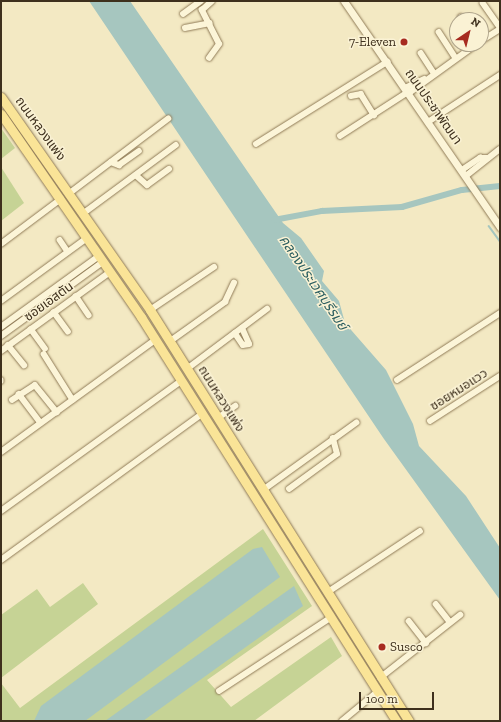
<!DOCTYPE html>
<meta charset="utf-8">
<style>
body{margin:0}
#map{position:relative;width:501px;height:722px;overflow:hidden;background:#f3e9c3;font-family:"Zilla Slab","Noto Sans Thai",serif}
div>[style]{position:absolute}
.green>*{inset:0;background:#c6d395}
.water>*{inset:0;background:#a6c6bf}
.stream>*{height:1.5px;margin:-0.75px;padding:0 0.75px;transform-origin:0.75px;border-radius:0.75px;background:#a6c6bf}
.canal>*{height:5.5px;margin:-2.75px;padding:0 2.75px;transform-origin:2.75px;border-radius:2.75px;background:#a6c6bf}
.roads{filter:drop-shadow(0 0 1px #907b57) drop-shadow(0 0 1px #907b57)}
.minor>*{height:5.5px;margin:-2.75px;padding:0 2.75px;transform-origin:2.75px;border-radius:2.75px;background:#fcf5d8}
.tertiary>*{height:7px;margin:-3.5px;padding:0 3.5px;transform-origin:3.5px;border-radius:3.5px;background:#fcf5d8}
.primary>*{height:9px;margin:-4.5px;padding:0 4.5px;transform-origin:4.5px;border-radius:4.5px;background:#fae497}
.dots>*{width:11px;height:11px;translate:-50% -50%;box-sizing:border-box;border:2px solid #faf2d4;border-radius:50%}
span{translate:-50% -50%;white-space:nowrap;text-align:center;line-height:1.15;-webkit-text-stroke:3px #faf2d4;paint-order:stroke}
.poi-label{font-size:13px;color:#3e301d}
.right{translate:-100% -50%;text-align:right}
.left{translate:0 -50%;text-align:left}
.street-label{font-size:13px;color:#3e301d}
.water-label{font-size:14px;color:#2b5e60;font-style:italic}
.frame{position:absolute;inset:0;border:2px solid #3e301d;pointer-events:none}
.north{position:absolute;left:449px;top:12px;width:40px;height:40px;box-sizing:border-box;background:#faf2d4;border:1px solid #afa48b;border-radius:50%;rotate:35deg;font-size:11px;font-weight:700;line-height:16px;text-align:center;color:#3e301d}
.north::after{content:'';display:block;margin:auto;width:14px;height:18px;background:#a72b20;clip-path:polygon(50% 0,100% 100%,50% 72%,0 100%)}
.scale{position:absolute;left:359px;top:692px;width:75px;height:18px;box-sizing:border-box;border:2px solid #3e301d;border-top:0;padding-left:5px;font-size:12px;line-height:14px;white-space:nowrap;color:#3e301d;-webkit-text-stroke:3px #faf2d4;paint-order:stroke}
</style>
<div id="map">
<div class="green">
<div style="clip-path:polygon(1px 128px,15px 148px,1px 159px)"></div>
<div style="clip-path:polygon(1px 167px,24px 203px,1px 221px)"></div>
<div style="clip-path:polygon(263px 529px,312px 606px,207px 680px,231px 707px,331px 637px,342px 656px,254px 721px,1px 721px,1px 683px,20px 708px)"></div>
<div style="clip-path:polygon(83px 583px,98px 604px,1px 678px,1px 615px,37px 589px,50px 607px)"></div>
</div>
<div class="water">
<div style="clip-path:polygon(89px 1px,130px 1px,283px 223px,301px 238px,324px 271px,322px 281px,339px 301px,345px 323px,386px 370px,413px 424px,419px 446px,466px 496px,500px 548px,500px 600px,384px 439px)"></div>
<div style="clip-path:polygon(262px 547px,280px 577px,85px 721px,34px 721px,41px 706px,253px 549px)"></div>
<div style="clip-path:polygon(294px 586px,303px 606px,143px 721px,105px 721px)"></div>
</div>
<div class="stream">
<div style="left:489px;top:226px;width:19px;rotate:54deg"></div>
</div>
<div class="canal">
<div style="left:274px;top:220px;width:49px;rotate:-10.6deg"></div>
<div style="left:322px;top:211px;width:80px;rotate:-2.9deg"></div>
<div style="left:402px;top:207px;width:62px;rotate:-15.8deg"></div>
<div style="left:462px;top:190px;width:38px;rotate:-6deg"></div>
</div>
<div class="roads">
<div class="minor">
<div style="left:483px;top:3px;width:29px;rotate:55deg"></div>
<div style="left:183px;top:14px;width:22px;rotate:-36deg"></div>
<div style="left:461px;top:17px;width:4px;rotate:56deg"></div>
<div style="left:185px;top:28px;width:25px;rotate:-11deg"></div>
<div style="left:439px;top:32px;width:31px;rotate:57deg"></div>
<div style="left:481px;top:41px;width:22px;rotate:-32deg"></div>
<div style="left:421px;top:53px;width:24px;rotate:57deg"></div>
<div style="left:209px;top:58px;width:17px;rotate:-54deg"></div>
<div style="left:219px;top:44px;width:38px;rotate:-117deg"></div>
<div style="left:202px;top:10px;width:13px;rotate:-42deg"></div>
<div style="left:405px;top:88px;width:21px;rotate:-25deg"></div>
<div style="left:409px;top:93px;width:84px;rotate:-35.8deg"></div>
<div style="left:351px;top:96px;width:10px;rotate:-11deg"></div>
<div style="left:361px;top:94px;width:25px;rotate:58deg"></div>
<div style="left:428px;top:122px;width:86px;rotate:-33.1deg"></div>
<div style="left:340px;top:136px;width:81px;rotate:-32.9deg"></div>
<div style="left:256px;top:144px;width:155px;rotate:-32deg"></div>
<div style="left:111px;top:162px;width:9px;rotate:21deg"></div>
<div style="left:119px;top:165px;width:24px;rotate:-35deg"></div>
<div style="left:462px;top:170px;width:22px;rotate:-34deg"></div>
<div style="left:480px;top:158px;width:7px"></div>
<div style="left:136px;top:175px;width:15px;rotate:42deg"></div>
<div style="left:147px;top:185px;width:27px;rotate:-36deg"></div>
<div style="left:466px;top:176px;width:43px;rotate:-38.5deg"></div>
<div style="left:70px;top:193px;width:123px;rotate:-37.1deg"></div>
<div style="left:84px;top:213px;width:114px;rotate:-36.5deg"></div>
<div style="left:60px;top:240px;width:14px;rotate:56deg"></div>
<div style="left:1px;top:244px;width:75px;rotate:-36.9deg"></div>
<div style="left:76px;top:296px;width:23px;rotate:56deg"></div>
<div style="left:1px;top:301px;width:107px;rotate:-36.2deg"></div>
<div style="left:150px;top:310px;width:77px;rotate:-33.9deg"></div>
<div style="left:54px;top:312px;width:24px;rotate:54deg"></div>
<div style="left:1px;top:327px;width:121px;rotate:-35.9deg"></div>
<div style="left:31px;top:329px;width:24px;rotate:54deg"></div>
<div style="left:235px;top:333px;width:14px;rotate:56deg"></div>
<div style="left:243px;top:345px;width:6px;rotate:-9deg"></div>
<div style="left:249px;top:344px;width:17px;rotate:-114deg"></div>
<div style="left:1px;top:336px;width:126px;rotate:-36deg"></div>
<div style="left:169px;top:342px;width:69px;rotate:-35.5deg"></div>
<div style="left:225px;top:302px;width:21px;rotate:-65deg"></div>
<div style="left:8px;top:345px;width:26px;rotate:51deg"></div>
<div style="left:1px;top:351px;width:135px;rotate:-35.9deg"></div>
<div style="left:44px;top:354px;width:54px;rotate:57.8deg"></div>
<div style="left:187px;top:369px;width:100px;rotate:-36.9deg"></div>
<div style="left:1px;top:380px;width:1px;rotate:90deg"></div>
<div style="left:397px;top:380px;width:123px;rotate:-33deg"></div>
<div style="left:19px;top:394px;width:36px;rotate:53deg"></div>
<div style="left:12px;top:400px;width:27px;rotate:-33deg"></div>
<div style="left:35px;top:385px;width:35px;rotate:51deg"></div>
<div style="left:218px;top:418px;width:21px;rotate:-35deg"></div>
<div style="left:430px;top:421px;width:83px;rotate:-32.7deg"></div>
<div style="left:1px;top:452px;width:190px;rotate:-36deg"></div>
<div style="left:289px;top:489px;width:59px;rotate:-36.1deg"></div>
<div style="left:337px;top:454px;width:16px;rotate:-105deg"></div>
<div style="left:263px;top:490px;width:115px;rotate:-35.8deg"></div>
<div style="left:1px;top:511px;width:222px;rotate:-35.8deg"></div>
<div style="left:1px;top:560px;width:248px;rotate:-36deg"></div>
<div style="left:328px;top:592px;width:110px;rotate:-33.5deg"></div>
<div style="left:436px;top:604px;width:23px;rotate:52deg"></div>
<div style="left:409px;top:621px;width:28px;rotate:52deg"></div>
<div style="left:380px;top:678px;width:102px;rotate:-38.2deg"></div>
<div style="left:219px;top:691px;width:133px;rotate:-33.3deg"></div>
<div style="left:342px;top:721px;width:45px;rotate:-39.6deg"></div>
</div>
<div class="tertiary">
<div style="left:344px;top:1px;width:275px;rotate:55.4deg"></div>
</div>
<div class="primary">
<div style="left:1px;top:97px;width:260px;rotate:55deg"></div>
<div style="left:150px;top:310px;width:486px;rotate:57.8deg"></div>
<div style="left:1px;top:114px;width:247px;rotate:55.4deg"></div>
<div style="left:141px;top:317px;width:478px;rotate:57.7deg"></div>
</div>
</div>
<div class="dots">
<div style="left:404px;top:42px;background:#a72b20"></div>
<div style="left:382px;top:647px;background:#a72b20"></div>
</div>
<div class="poi-label">
<span class="right" style="left:396px;top:42px">7-Eleven</span>
<span class="left" style="left:390px;top:647px">Susco</span>
</div>
<div class="street-label">
<span style="left:433px;top:107px;rotate:55deg">ถนนประชาพัฒนา</span>
<span style="left:40px;top:129px;rotate:54deg">ถนนหลวงแพ่ง</span>
<span style="left:49px;top:302px;rotate:-36deg">ซอยเอสตัน</span>
<span style="left:459px;top:390px;rotate:-33deg">ซอยหมอแวว</span>
<span style="left:221px;top:399px;rotate:58deg">ถนนหลวงแพ่ง</span>
</div>
<div class="water-label">
<span style="left:313px;top:283px;rotate:56deg">คลองประเวศบุรีรมย์</span>
</div>
<div class="frame"></div>
<div class="north">N</div>
<div class="scale">100 m</div>
</div>
